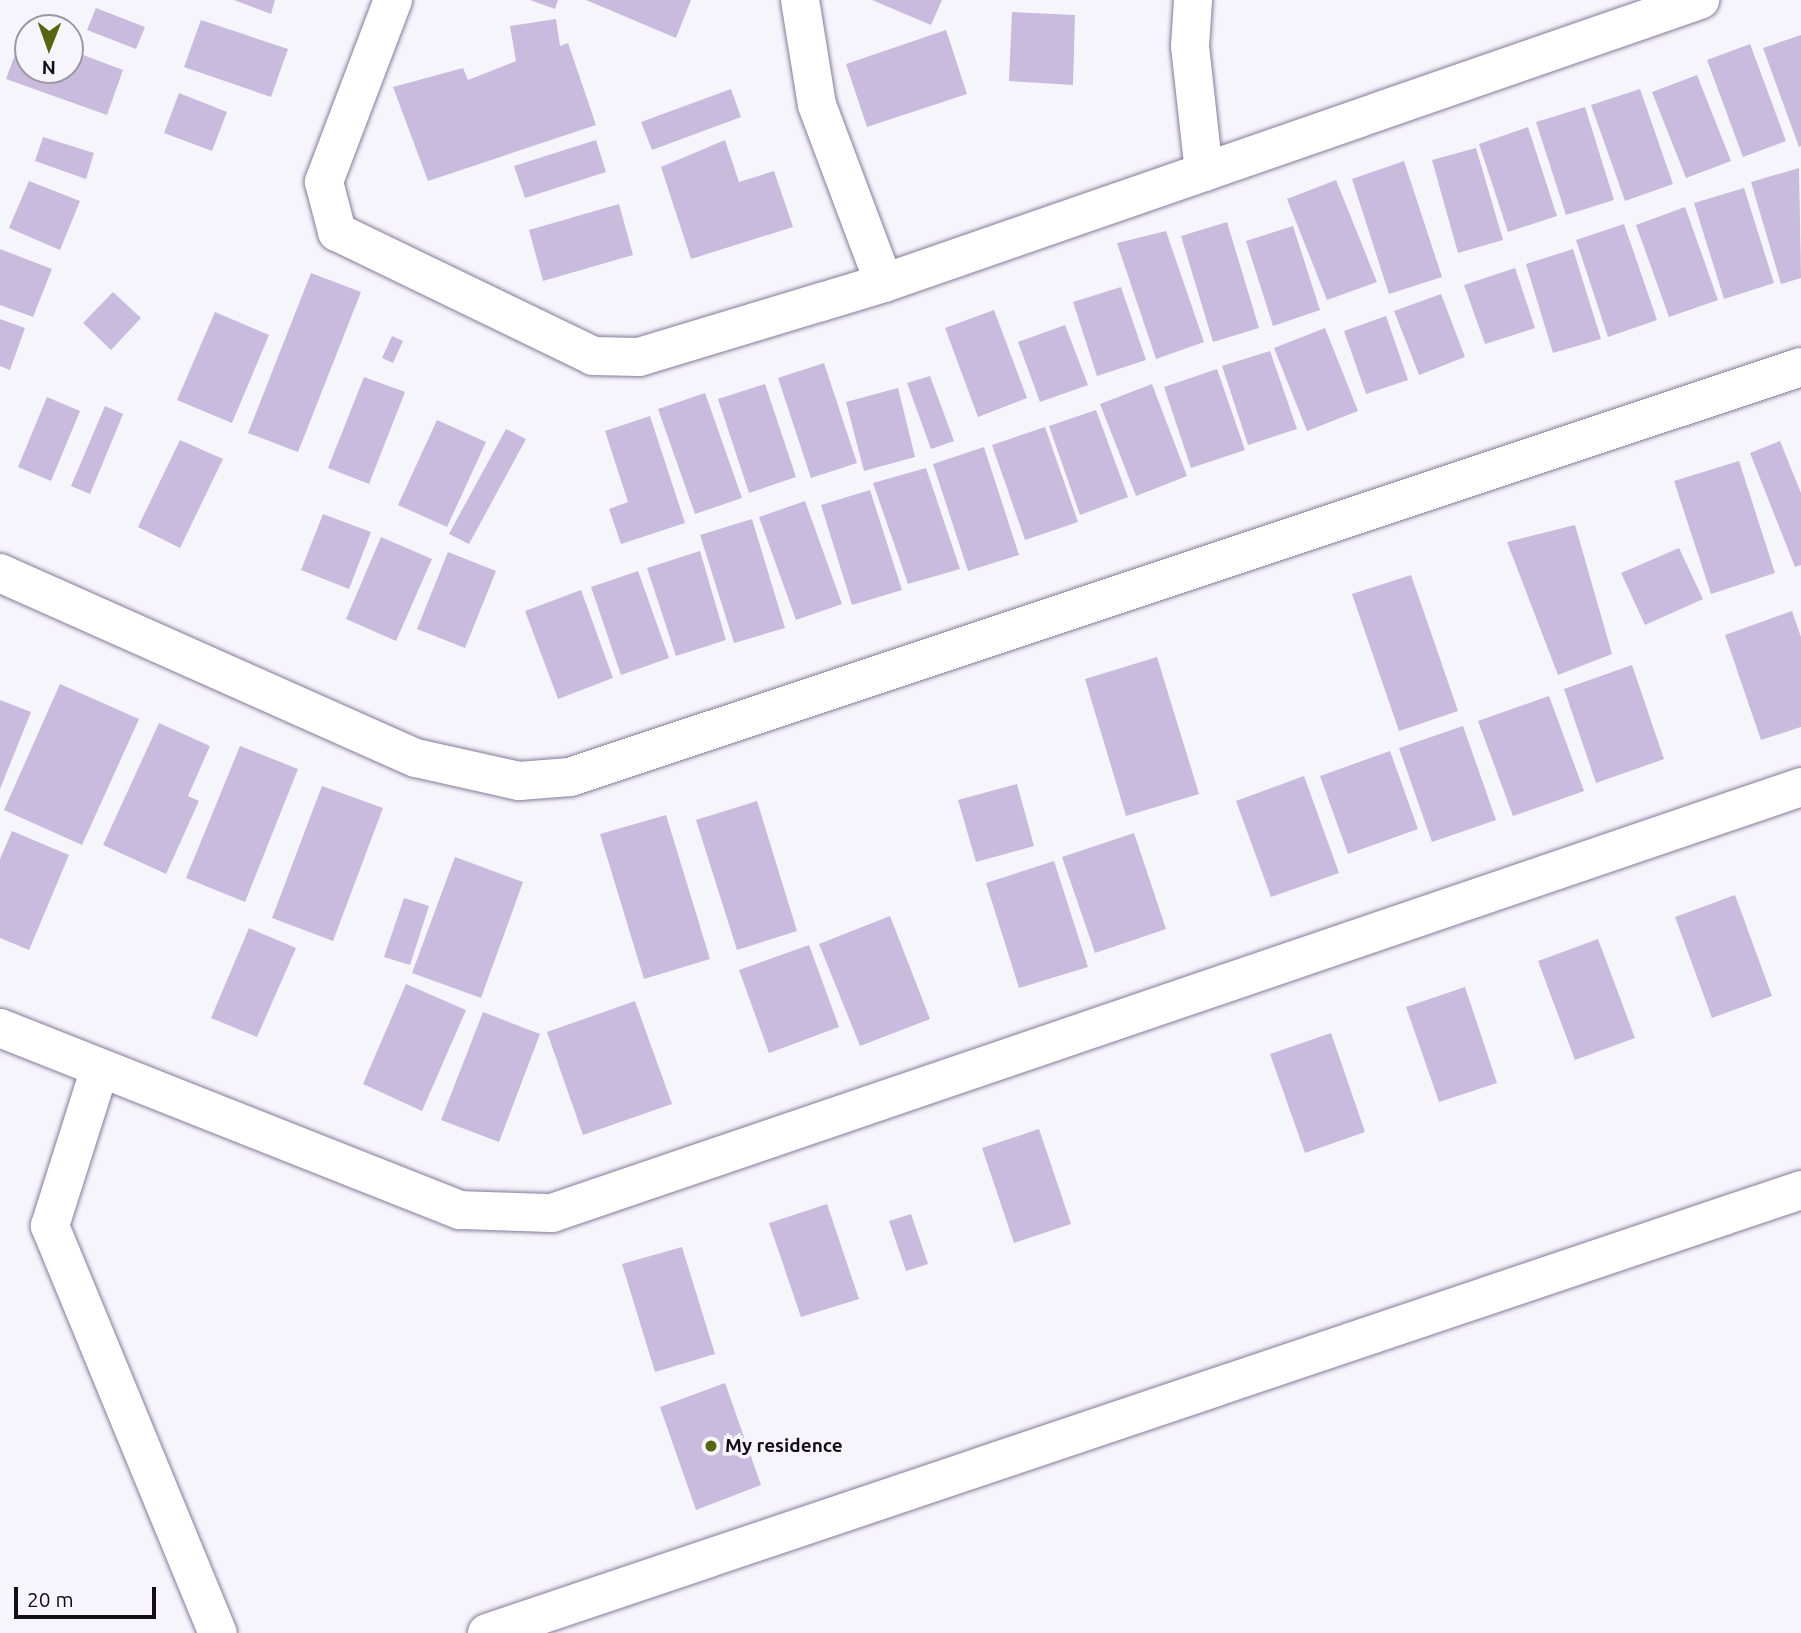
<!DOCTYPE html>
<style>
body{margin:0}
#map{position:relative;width:1801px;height:1633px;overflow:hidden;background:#f7f5fc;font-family:Ubuntu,sans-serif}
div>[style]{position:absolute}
.building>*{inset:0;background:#c8bbdd}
.roads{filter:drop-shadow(0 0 2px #877a9a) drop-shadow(0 0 2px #877a9a)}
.minor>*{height:38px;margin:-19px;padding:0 19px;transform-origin:19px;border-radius:19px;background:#fff}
.dots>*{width:19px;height:19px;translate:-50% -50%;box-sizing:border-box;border:4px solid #f7f5fc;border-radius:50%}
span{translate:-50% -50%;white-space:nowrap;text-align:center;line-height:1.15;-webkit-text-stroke:7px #f7f5fc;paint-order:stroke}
.poi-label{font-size:19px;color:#120d18;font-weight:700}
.left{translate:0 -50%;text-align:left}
.north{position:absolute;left:14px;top:14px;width:70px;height:70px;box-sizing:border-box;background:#f7f5fc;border:2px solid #9b98a1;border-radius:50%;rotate:181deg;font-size:19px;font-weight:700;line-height:28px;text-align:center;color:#120d18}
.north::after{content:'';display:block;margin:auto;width:24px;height:32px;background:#56660f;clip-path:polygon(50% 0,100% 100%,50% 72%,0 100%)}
.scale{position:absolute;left:14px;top:1587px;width:142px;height:32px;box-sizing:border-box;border:4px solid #120d18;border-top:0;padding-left:9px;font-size:21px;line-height:24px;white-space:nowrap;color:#120d18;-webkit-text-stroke:5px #f7f5fc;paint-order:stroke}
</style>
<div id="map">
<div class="building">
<div style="clip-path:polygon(234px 0,275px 0,271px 14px)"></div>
<div style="clip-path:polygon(530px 0,558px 0,555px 9px)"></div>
<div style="clip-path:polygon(586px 0,691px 0,676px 38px)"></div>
<div style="clip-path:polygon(872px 0,942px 0,931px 25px)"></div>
<div style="clip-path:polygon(96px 8px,145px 27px,136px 49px,87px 30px)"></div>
<div style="clip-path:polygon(1012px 12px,1075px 15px,1073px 85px,1009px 81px)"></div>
<div style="clip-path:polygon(556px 19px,560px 46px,568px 43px,596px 125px,428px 181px,393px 87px,463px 68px,468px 80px,516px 61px,510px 26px)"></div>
<div style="clip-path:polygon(201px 20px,288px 49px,271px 97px,184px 67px)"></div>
<div style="clip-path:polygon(946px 30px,967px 94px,867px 127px,846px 64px)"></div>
<div style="clip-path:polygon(23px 33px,28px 35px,28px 70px,70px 70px,70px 50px,123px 70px,107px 115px,6px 79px)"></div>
<div style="clip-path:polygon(1801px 35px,1801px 146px,1799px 147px,1763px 48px)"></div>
<div style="clip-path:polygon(1750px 44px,1786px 141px,1743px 157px,1707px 60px)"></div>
<div style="clip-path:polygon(1697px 75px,1731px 161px,1686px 178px,1652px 92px)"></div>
<div style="clip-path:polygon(731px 89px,741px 117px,652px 150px,641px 122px)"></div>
<div style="clip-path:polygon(1640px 89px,1673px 184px,1625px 201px,1591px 105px)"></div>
<div style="clip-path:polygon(179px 93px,227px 112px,212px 151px,164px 133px)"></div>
<div style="clip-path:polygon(1585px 107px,1614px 200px,1566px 215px,1536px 122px)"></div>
<div style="clip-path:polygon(1528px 127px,1557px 216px,1508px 232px,1479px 144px)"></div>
<div style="clip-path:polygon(43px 137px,94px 153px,86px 179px,35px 161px)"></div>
<div style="clip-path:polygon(596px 140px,606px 172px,525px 198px,514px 166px)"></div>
<div style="clip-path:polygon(725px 140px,739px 182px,774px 171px,793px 227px,691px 259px,661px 167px)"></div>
<div style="clip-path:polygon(1476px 148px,1503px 240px,1458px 253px,1432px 160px)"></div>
<div style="clip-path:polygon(1404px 161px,1442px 277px,1389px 294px,1352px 179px)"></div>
<div style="clip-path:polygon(1799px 168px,1801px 278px,1781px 284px,1751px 182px)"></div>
<div style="clip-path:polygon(1336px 180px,1377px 282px,1327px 300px,1287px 199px)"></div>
<div style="clip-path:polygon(29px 181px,80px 201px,60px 250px,9px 228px)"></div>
<div style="clip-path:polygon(1744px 188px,1774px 283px,1724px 299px,1694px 203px)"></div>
<div style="clip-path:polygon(619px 204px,633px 255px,543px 281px,529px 230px)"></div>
<div style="clip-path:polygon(1685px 207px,1718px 300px,1669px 317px,1636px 225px)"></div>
<div style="clip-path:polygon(1227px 222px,1259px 328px,1213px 342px,1181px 236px)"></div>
<div style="clip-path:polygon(1624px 224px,1657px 320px,1608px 337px,1576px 240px)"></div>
<div style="clip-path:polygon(1293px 226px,1320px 310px,1273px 326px,1246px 241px)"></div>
<div style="clip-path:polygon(1166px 231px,1204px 342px,1156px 359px,1117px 243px)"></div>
<div style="clip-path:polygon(0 249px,52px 269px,33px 317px,0 305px)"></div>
<div style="clip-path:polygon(1573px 249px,1601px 339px,1553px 353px,1526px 264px)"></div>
<div style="clip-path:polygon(1515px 268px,1535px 328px,1485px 344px,1464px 285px)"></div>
<div style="clip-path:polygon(311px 273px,361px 292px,298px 452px,248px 433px)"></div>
<div style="clip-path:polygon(1121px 287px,1146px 360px,1097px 376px,1073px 302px)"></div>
<div style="clip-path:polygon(113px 292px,141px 318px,111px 350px,83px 323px)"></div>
<div style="clip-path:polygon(1441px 294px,1465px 357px,1419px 375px,1394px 311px)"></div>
<div style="clip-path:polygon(994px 310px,1027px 398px,978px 417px,945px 328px)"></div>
<div style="clip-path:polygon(215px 312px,269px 335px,232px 423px,177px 400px)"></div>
<div style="clip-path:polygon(1386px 316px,1408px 380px,1366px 394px,1344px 331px)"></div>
<div style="clip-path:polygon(0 319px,25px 328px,10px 370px,0 366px)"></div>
<div style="clip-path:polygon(1065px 325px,1088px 385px,1040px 402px,1018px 342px)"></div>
<div style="clip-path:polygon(1325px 328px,1358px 411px,1307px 431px,1274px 348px)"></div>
<div style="clip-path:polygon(392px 336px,403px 341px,393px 363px,382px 358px)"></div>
<div style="clip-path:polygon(1270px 351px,1297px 429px,1248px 445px,1222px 366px)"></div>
<div style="clip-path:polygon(824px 363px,857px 463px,811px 478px,778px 378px)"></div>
<div style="clip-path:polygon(1217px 369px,1245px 450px,1191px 468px,1164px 387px)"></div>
<div style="clip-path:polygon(930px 376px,954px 441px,931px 449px,907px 383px)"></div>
<div style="clip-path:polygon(364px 377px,405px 392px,369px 484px,328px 468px)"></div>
<div style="clip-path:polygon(765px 384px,796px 477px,749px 493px,718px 399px)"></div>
<div style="clip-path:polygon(1152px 384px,1187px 476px,1136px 496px,1100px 404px)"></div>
<div style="clip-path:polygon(898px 388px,915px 457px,864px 471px,846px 402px)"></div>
<div style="clip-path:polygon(705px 393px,742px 498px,695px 514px,658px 409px)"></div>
<div style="clip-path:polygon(47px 397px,80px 411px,51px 481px,18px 467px)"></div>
<div style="clip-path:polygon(105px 406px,123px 414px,90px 494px,71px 486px)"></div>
<div style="clip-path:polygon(1096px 410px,1128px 497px,1080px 515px,1049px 426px)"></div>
<div style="clip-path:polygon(650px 416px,685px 523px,621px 544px,609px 509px,628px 502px,605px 431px)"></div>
<div style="clip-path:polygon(437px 420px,486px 442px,447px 527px,398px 505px)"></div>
<div style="clip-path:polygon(1045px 427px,1078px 522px,1025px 540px,992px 445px)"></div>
<div style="clip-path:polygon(506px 429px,526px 439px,469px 544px,449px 534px)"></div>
<div style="clip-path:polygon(180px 440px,223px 459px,180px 548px,138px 527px)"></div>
<div style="clip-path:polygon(1780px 441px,1801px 493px,1801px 565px,1795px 567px,1750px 453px)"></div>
<div style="clip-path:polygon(984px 447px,1019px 555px,968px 571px,933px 464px)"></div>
<div style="clip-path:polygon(1739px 461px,1775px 573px,1711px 594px,1674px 481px)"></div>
<div style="clip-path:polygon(926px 468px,960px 569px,908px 584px,873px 483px)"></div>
<div style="clip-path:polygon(870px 490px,902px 590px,852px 605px,821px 505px)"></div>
<div style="clip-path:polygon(805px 501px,842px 604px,796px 620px,759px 517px)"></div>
<div style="clip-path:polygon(323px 514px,371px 532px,349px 589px,301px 570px)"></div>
<div style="clip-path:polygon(752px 519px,785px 628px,734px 643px,700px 535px)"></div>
<div style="clip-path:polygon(1575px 525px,1612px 654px,1558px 675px,1507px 542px)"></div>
<div style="clip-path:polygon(381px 537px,432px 559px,396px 641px,346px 619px)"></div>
<div style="clip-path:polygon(1679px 548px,1703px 599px,1645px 625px,1621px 573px)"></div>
<div style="clip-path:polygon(700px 551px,726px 640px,676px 656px,647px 568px)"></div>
<div style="clip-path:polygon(448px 552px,496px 571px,465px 648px,417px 629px)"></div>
<div style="clip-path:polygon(638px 571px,669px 658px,621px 675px,591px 587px)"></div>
<div style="clip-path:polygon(1411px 575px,1458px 711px,1399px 731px,1352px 594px)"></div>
<div style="clip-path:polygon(581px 590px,613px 678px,558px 699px,525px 611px)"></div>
<div style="clip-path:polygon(1792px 611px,1801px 637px,1801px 727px,1761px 740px,1725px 635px)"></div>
<div style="clip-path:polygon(1157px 657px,1199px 794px,1126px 816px,1085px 679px)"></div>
<div style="clip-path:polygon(1632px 665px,1664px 759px,1596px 783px,1564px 689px)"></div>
<div style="clip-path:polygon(60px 684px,139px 719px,82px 845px,4px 810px)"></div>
<div style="clip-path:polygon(1549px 696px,1584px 791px,1513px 816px,1478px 721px)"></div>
<div style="clip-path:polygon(0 700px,31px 712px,0 789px)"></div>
<div style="clip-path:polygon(159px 723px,210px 746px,188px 796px,199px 801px,166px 874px,103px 845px)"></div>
<div style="clip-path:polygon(1463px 726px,1496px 820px,1432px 842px,1399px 748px)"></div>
<div style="clip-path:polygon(240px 746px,298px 769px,245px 902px,186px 878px)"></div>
<div style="clip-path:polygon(1390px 751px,1418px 829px,1348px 854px,1320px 776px)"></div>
<div style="clip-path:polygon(1304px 776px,1339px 873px,1271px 897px,1236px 801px)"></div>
<div style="clip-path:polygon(1017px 784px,1034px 846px,976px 862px,958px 800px)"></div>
<div style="clip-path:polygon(322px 786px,383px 808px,333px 941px,272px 918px)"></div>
<div style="clip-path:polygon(757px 801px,797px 931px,737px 950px,696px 820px)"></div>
<div style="clip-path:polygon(666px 815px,710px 959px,644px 979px,600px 834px)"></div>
<div style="clip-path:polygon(12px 831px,69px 855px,29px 950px,0 938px,0 859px)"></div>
<div style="clip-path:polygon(1134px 833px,1166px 929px,1095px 953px,1062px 857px)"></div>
<div style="clip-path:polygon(455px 857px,523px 882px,481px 998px,412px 973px)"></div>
<div style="clip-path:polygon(1054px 861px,1088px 967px,1019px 988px,986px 883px)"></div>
<div style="clip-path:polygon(1735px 895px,1772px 996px,1712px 1018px,1675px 917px)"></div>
<div style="clip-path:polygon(404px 898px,429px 906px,410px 965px,384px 957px)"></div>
<div style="clip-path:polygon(890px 916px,930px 1019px,860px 1046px,819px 944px)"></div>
<div style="clip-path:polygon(249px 928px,296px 948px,257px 1037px,211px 1018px)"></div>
<div style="clip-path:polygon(1598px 939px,1635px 1038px,1575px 1060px,1538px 961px)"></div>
<div style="clip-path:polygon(809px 945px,839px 1027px,769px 1053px,739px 970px)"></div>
<div style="clip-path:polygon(406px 984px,466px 1010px,422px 1111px,363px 1084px)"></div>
<div style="clip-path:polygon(1465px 987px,1497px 1083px,1439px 1102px,1406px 1007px)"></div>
<div style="clip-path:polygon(635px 1001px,672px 1104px,583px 1135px,547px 1032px)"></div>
<div style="clip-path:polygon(483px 1012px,540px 1034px,499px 1142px,441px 1120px)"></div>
<div style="clip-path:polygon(1331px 1033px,1365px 1132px,1305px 1153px,1270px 1054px)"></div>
<div style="clip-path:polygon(1039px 1129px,1071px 1224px,1014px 1243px,982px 1148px)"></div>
<div style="clip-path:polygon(827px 1204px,859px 1299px,801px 1317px,769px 1223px)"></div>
<div style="clip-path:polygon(911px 1214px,928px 1264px,906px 1271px,889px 1221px)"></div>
<div style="clip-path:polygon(682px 1247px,715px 1354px,655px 1372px,622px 1264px)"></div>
<div style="clip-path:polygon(725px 1383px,761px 1485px,696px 1510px,660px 1407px)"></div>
</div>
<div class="roads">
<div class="minor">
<div style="left:393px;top:0;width:195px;rotate:110.8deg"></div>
<div style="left:324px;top:182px;width:52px;rotate:75.4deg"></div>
<div style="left:337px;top:232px;width:284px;rotate:25.8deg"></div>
<div style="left:593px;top:356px;width:46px;rotate:1.2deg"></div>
<div style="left:639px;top:357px;width:256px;rotate:-16.8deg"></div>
<div style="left:884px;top:283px;width:864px;rotate:-19.13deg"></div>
<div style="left:800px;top:0;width:106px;rotate:80.8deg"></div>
<div style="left:817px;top:105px;width:190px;rotate:69.4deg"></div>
<div style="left:1193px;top:0;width:46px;rotate:93.7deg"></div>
<div style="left:1190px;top:46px;width:127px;rotate:83.7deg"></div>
<div style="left:0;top:573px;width:455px;rotate:24deg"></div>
<div style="left:416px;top:758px;width:106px;rotate:12.6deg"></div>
<div style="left:519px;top:781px;width:51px;rotate:-4.5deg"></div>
<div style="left:570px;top:777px;width:1297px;rotate:-18.42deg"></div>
<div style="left:0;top:1028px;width:495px;rotate:21.6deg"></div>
<div style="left:460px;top:1210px;width:92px;rotate:1.9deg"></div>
<div style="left:552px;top:1213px;width:1320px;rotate:-18.83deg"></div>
<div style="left:100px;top:1068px;width:166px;rotate:107.6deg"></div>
<div style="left:50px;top:1226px;width:440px;rotate:67.6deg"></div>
<div style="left:487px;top:1633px;width:1387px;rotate:-18.63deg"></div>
</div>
</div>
<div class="dots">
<div style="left:711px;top:1446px;background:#56660f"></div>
</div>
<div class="poi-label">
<span class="left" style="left:725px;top:1446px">My residence</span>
</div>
<div class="north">N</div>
<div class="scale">20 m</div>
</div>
